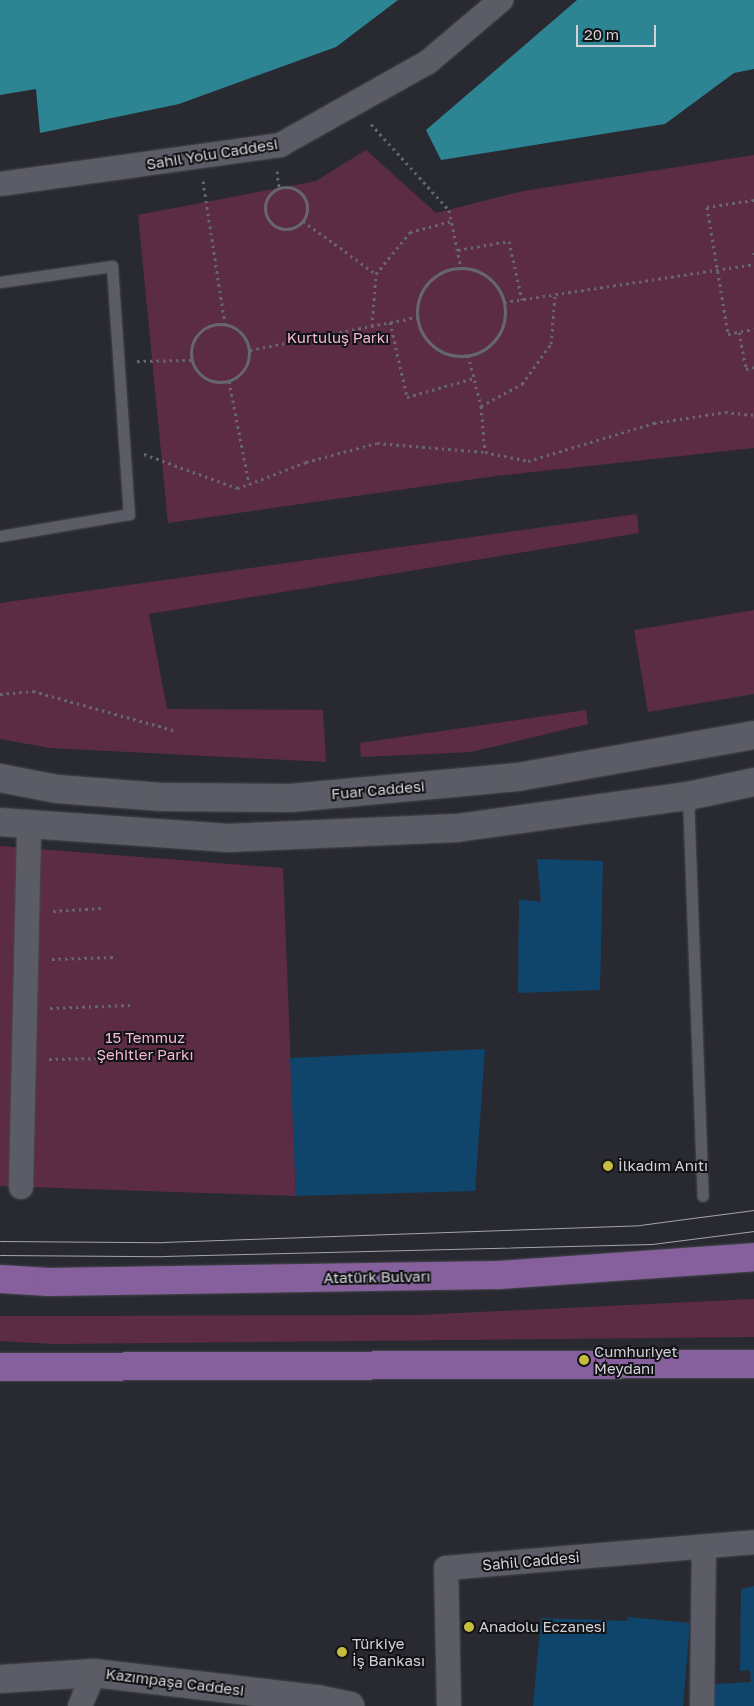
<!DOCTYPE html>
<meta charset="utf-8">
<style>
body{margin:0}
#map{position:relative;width:754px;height:1706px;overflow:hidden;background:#292a31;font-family:"Golos Text",sans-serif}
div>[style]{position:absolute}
.green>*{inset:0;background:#5c2c45}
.water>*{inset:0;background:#2d8593}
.building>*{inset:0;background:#10456b}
.path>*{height:3px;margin-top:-1.5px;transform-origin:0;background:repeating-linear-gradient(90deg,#66676d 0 2.5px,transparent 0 6.5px)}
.path>.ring{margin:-1.5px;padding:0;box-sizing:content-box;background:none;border:3px solid #66676d;border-radius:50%}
.roads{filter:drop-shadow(0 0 1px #47484e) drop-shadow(0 0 1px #47484e)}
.lane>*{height:11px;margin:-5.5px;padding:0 5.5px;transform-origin:5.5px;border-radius:5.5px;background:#5b5c65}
.street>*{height:24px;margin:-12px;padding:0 12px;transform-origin:12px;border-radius:12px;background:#5b5c65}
.secondary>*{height:28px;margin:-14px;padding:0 14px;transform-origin:14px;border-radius:14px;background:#5b5c65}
.primary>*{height:28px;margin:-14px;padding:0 14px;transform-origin:14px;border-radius:14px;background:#86609d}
.tram>*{height:1px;margin:-0.5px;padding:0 0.5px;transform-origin:0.5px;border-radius:0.5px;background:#a4a5aa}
.dots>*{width:14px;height:14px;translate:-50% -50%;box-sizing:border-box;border:2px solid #121316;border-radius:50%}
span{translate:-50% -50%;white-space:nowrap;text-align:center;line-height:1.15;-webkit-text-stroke:4px #121316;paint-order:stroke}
.street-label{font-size:15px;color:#d2d2d7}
.park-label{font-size:15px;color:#f6b8d5}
.poi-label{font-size:15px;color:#d2d2d7}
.left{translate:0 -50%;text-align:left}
.scale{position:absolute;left:576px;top:25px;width:80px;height:22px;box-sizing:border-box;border:2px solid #d2d2d7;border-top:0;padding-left:6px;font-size:15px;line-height:18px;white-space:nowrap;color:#d2d2d7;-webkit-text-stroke:4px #121316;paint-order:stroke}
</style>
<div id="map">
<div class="green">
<div style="clip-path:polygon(366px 150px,436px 213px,523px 191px,754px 155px,754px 448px,496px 476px,168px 523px,138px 215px,316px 181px)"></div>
<div style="clip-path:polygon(637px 514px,639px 533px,149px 614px,167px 709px,323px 710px,326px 762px,50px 748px,0 739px,0 603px)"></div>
<div style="clip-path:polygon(754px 610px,754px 694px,648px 712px,634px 630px)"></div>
<div style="clip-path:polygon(586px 710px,588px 724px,471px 752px,361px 757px,360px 743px)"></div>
<div style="clip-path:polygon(0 846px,283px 868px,296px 1196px,0 1186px)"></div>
<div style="clip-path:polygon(754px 1299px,754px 1337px,55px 1344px,0 1341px,0 1316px,418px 1315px)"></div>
</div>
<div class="water">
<div style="clip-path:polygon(0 0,398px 0,336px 47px,179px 104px,40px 133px,36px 89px,0 95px)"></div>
<div style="clip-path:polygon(577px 0,754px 0,754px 69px,734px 73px,665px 124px,441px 160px,426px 130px)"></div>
</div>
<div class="building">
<div style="clip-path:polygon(537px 859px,603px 861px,600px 990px,518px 993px,519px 899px,541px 902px)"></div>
<div style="clip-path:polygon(485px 1049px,475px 1191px,296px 1196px,290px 1058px)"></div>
<div style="clip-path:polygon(754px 1586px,754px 1706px,714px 1706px,714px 1684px,751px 1682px,750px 1670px,740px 1671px,741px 1589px)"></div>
<div style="clip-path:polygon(628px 1617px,690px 1623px,683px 1706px,533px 1706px,541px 1618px,627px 1621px)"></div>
</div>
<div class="path">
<div style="left:371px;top:124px;width:116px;rotate:47.8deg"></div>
<div style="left:449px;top:210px;width:59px;rotate:78.3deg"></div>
<div style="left:277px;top:171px;width:17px;rotate:83deg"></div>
<div style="left:203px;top:181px;width:145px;rotate:81.3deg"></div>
<div class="ring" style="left:265px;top:187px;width:39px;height:39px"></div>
<div style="left:754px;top:200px;width:48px;rotate:171.5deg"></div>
<div style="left:707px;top:207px;width:129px;rotate:80.6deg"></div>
<div style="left:728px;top:334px;width:26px;rotate:-11deg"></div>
<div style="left:303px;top:221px;width:90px;rotate:36deg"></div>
<div style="left:458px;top:250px;width:52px;rotate:-10deg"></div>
<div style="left:509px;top:241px;width:60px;rotate:77.6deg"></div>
<div style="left:754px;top:252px;width:4px;rotate:90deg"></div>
<div class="ring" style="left:417px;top:268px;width:85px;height:85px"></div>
<div style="left:504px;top:302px;width:253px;rotate:-8.6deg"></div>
<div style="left:390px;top:322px;width:77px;rotate:77.2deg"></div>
<div style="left:407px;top:397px;width:70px;rotate:-15.8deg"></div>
<div class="ring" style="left:191px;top:324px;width:55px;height:55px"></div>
<div style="left:372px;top:326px;width:52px;rotate:-85.6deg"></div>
<div style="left:376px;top:274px;width:54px;rotate:-51deg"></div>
<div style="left:410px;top:232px;width:43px;rotate:-14.7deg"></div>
<div style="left:739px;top:332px;width:38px;rotate:79deg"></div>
<div style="left:746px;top:369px;width:8px;rotate:-14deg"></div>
<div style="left:250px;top:350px;width:170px;rotate:-11.2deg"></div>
<div style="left:468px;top:355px;width:53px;rotate:75.7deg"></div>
<div style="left:481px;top:406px;width:47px;rotate:-28.2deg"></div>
<div style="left:522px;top:384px;width:49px;rotate:-54.1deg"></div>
<div style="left:551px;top:344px;width:50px;rotate:-85.4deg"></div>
<div style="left:137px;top:361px;width:54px;rotate:-1.1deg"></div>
<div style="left:229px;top:381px;width:105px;rotate:79deg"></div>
<div style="left:249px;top:484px;width:61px;rotate:-21.1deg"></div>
<div style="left:306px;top:462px;width:73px;rotate:-15deg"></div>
<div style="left:377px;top:443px;width:108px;rotate:4.8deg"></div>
<div style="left:481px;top:406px;width:46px;rotate:85deg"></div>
<div style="left:485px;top:452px;width:44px;rotate:11.8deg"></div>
<div style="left:528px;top:461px;width:132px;rotate:-16.8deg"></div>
<div style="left:654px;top:423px;width:72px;rotate:-8.8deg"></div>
<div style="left:725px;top:412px;width:29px;rotate:6deg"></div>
<div style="left:144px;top:454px;width:99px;rotate:20.1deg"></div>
<div style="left:237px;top:488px;width:13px;rotate:-18deg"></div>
<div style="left:0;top:694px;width:33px;rotate:-5deg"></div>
<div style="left:33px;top:691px;width:148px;rotate:15.6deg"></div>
<div style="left:53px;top:911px;width:50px;rotate:-3.4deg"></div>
<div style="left:52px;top:959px;width:62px;rotate:-1.8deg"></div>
<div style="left:50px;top:1008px;width:82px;rotate:-2.1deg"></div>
<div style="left:49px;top:1059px;width:52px;rotate:-1.1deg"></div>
</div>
<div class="roads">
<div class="lane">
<div style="left:0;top:282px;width:113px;rotate:-8.1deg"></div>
<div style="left:112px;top:266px;width:249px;rotate:86.1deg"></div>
<div style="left:129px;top:514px;width:131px;rotate:170.3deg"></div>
<div style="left:688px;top:796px;width:400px;rotate:87.9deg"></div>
</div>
<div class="street">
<div style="left:0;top:184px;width:283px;rotate:-7.9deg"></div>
<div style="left:280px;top:145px;width:170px;rotate:-29.3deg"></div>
<div style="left:428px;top:62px;width:96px;rotate:-40.3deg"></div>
<div style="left:21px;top:1187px;width:362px;rotate:-88.7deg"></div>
<div style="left:80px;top:1706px;width:36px;rotate:-67deg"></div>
<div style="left:449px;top:1706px;width:138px;rotate:-91.2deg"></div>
<div style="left:446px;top:1568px;width:309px;rotate:-4.8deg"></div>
<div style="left:702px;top:1706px;width:159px;rotate:-89.3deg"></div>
</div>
<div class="secondary">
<div style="left:0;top:778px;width:58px;rotate:10.9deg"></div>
<div style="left:57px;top:789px;width:105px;rotate:4.4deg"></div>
<div style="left:162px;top:797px;width:129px;rotate:0.4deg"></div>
<div style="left:291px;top:798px;width:228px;rotate:-5.3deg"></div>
<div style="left:518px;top:777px;width:240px;rotate:-10.1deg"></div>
<div style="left:0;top:822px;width:229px;rotate:4deg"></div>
<div style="left:228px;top:838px;width:229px;rotate:-2.5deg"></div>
<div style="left:457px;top:828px;width:233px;rotate:-7.9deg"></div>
<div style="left:688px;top:796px;width:67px;rotate:-12deg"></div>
<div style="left:0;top:1679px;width:94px;rotate:-3.7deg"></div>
<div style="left:94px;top:1673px;width:225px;rotate:6.7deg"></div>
<div style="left:317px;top:1699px;width:34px;rotate:12deg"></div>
</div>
<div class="primary">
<div style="left:0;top:1279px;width:49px;rotate:3.5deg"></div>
<div style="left:49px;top:1282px;width:450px;rotate:-0.9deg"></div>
<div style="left:499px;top:1275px;width:256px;rotate:-4deg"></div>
<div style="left:0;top:1367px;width:754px;rotate:-0.23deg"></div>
</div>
</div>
<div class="tram">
<div style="left:0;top:1241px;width:163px;rotate:0.4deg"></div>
<div style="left:163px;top:1242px;width:477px;rotate:-2deg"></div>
<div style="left:640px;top:1225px;width:115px;rotate:-7.5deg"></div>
<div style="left:0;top:1255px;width:163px;rotate:0.4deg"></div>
<div style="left:163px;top:1256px;width:489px;rotate:-1.4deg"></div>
<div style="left:652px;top:1244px;width:103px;rotate:-7.3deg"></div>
</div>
<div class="dots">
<div style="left:608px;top:1166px;background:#c6bc3d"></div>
<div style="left:584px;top:1360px;background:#c6bc3d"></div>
<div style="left:469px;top:1627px;background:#c6bc3d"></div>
<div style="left:342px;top:1652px;background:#c6bc3d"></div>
</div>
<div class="street-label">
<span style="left:212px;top:154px;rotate:-9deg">Sahil Yolu Caddesi</span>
<span style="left:378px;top:790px;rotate:-5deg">Fuar Caddesi</span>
<span style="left:377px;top:1277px;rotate:-1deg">Atatürk Bulvarı</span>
<span style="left:531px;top:1561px;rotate:-5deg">Sahil Caddesi</span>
<span style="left:175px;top:1682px;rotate:7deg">Kazımpaşa Caddesi</span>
</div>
<div class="park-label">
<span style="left:338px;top:338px">Kurtuluş Parkı</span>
<span style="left:145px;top:1046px">15 Temmuz<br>Şehitler Parkı</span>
</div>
<div class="poi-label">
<span class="left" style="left:618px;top:1166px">İlkadım Anıtı</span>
<span class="left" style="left:594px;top:1360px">Cumhuriyet<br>Meydanı</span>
<span class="left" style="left:479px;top:1627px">Anadolu Eczanesi</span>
<span class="left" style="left:352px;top:1652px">Türkiye<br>İş Bankası</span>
</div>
<div class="scale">20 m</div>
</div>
